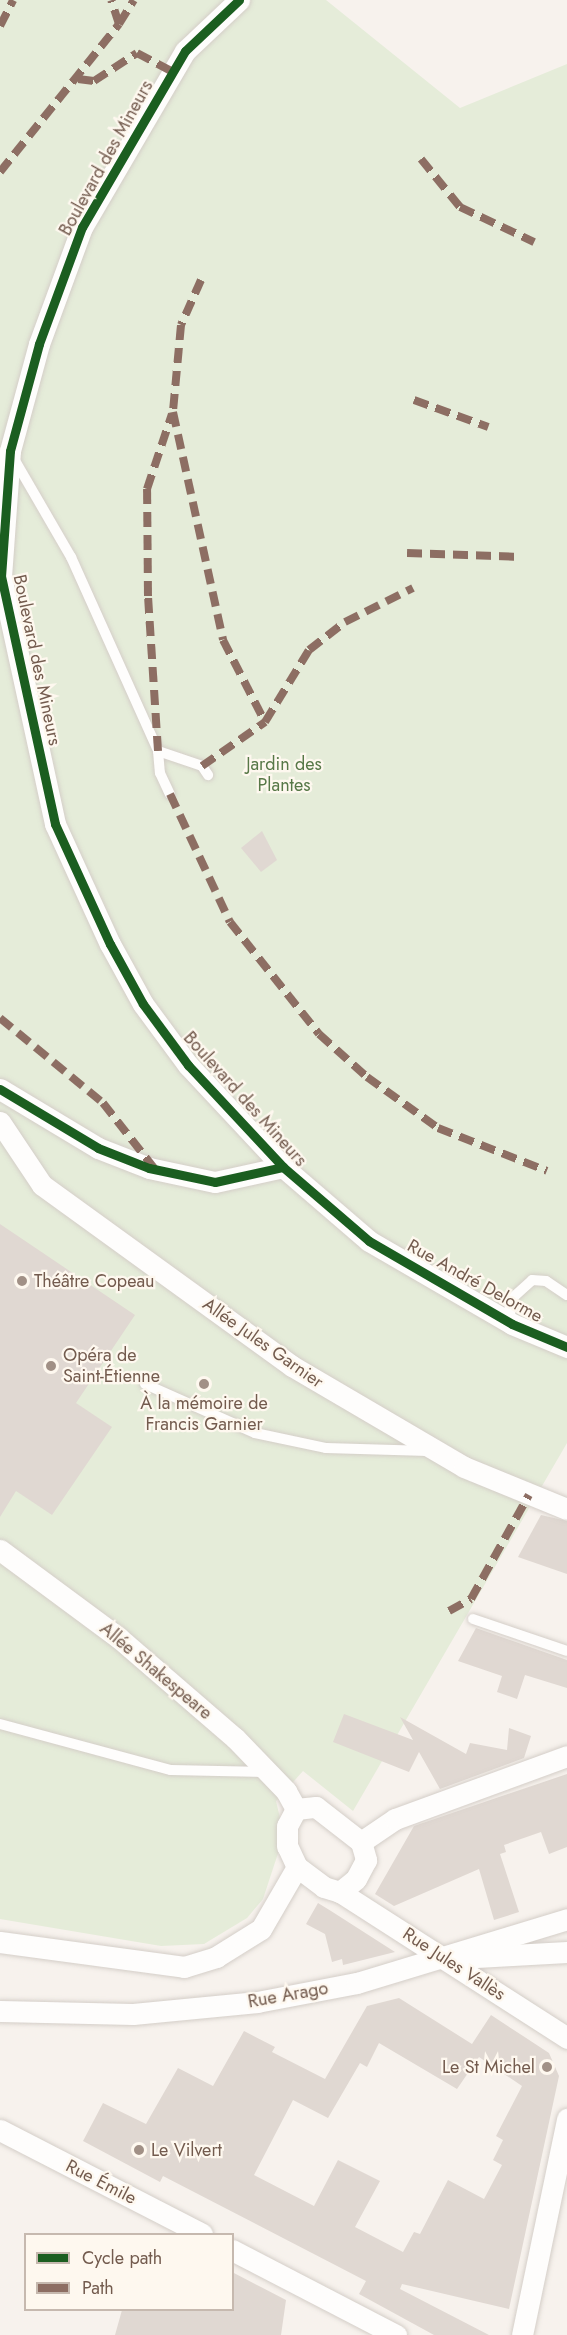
<!DOCTYPE html>
<meta charset="utf-8">
<style>
body{margin:0}
#map{position:relative;width:567px;height:2335px;overflow:hidden;background:#f7f2ed;font-family:Jost,sans-serif}
div>[style]{position:absolute}
.green>*{inset:0;background:#e5ecd9}
.building>*{inset:0;background:#e0d8d2}
.roads{filter:drop-shadow(0 0 2px #d4cec8) drop-shadow(0 0 2px #d4cec8)}
.service>*{height:10px;margin:-5px;padding:0 5px;transform-origin:5px;border-radius:5px;background:#fefdfc}
.minor>*{height:21px;margin:-10.5px;padding:0 10.5px;transform-origin:10.5px;border-radius:10.5px;background:#fefdfc}
.quiet>*{height:8px;margin-top:-4px;transform-origin:0;background:repeating-linear-gradient(90deg,#8d6e63 0 15px,transparent 0 23px)}
.cycleway>*{height:9px;margin:-4.5px;padding:0 4.5px;transform-origin:4.5px;border-radius:4.5px;background:#1b5e20}
.dots>*{width:16px;height:16px;translate:-50% -50%;box-sizing:border-box;border:3px solid #fef8ef;border-radius:50%}
span{translate:-50% -50%;white-space:nowrap;text-align:center;line-height:1.15;-webkit-text-stroke:4.5px #fef8ef;paint-order:stroke}
.street-label{font-size:18px;color:#735b4e}
.park-label{font-size:18px;color:#577847}
.poi-label{font-size:18px;color:#735b4e}
.left{translate:0 -50%;text-align:left}
.right{translate:-100% -50%;text-align:right}
.legend{position:absolute;left:24px;top:2233px;width:210px;height:78px;box-sizing:border-box;background:#fef8ef;border:2px solid #c6b9af;margin:0;padding:8px 10px;list-style:none;font-size:18px;color:#735b4e}
.legend li{display:flex;align-items:center;gap:12px;height:30px}
.legend b{width:30px;border:2px solid #c6b9af}
</style>
<div id="map">
<div class="green">
<div style="clip-path:polygon(0 0,326px 0,460px 108px,567px 64px,567px 1443px,353px 1811px,303px 1771px,276px 1801px,284px 1835px,263px 1899px,247px 1918px,204px 1944px,161px 1946px,0 1919px)"></div>
</div>
<div class="building">
<div style="clip-path:polygon(262px 831px,277px 860px,261px 872px,241px 848px)"></div>
<div style="clip-path:polygon(0 1224px,135px 1315px,76px 1403px,112px 1427px,52px 1515px,16px 1491px,0 1517px)"></div>
<div style="clip-path:polygon(541px 1515px,567px 1521px,567px 1574px,518px 1557px)"></div>
<div style="clip-path:polygon(476px 1628px,567px 1660px,567px 1688px,525px 1675px,517px 1699px,497px 1692px,502px 1676px,458px 1661px)"></div>
<div style="clip-path:polygon(344px 1714px,413px 1740px,400px 1717px,466px 1754px,470px 1743px,507px 1750px,509px 1728px,531px 1736px,524px 1758px,440px 1789px,419px 1752px,409px 1772px,333px 1742px)"></div>
<div style="clip-path:polygon(567px 1774px,567px 1847px,549px 1854px,541px 1832px,504px 1845px,506px 1852px,500px 1854px,519px 1912px,494px 1920px,479px 1869px,394px 1906px,375px 1894px,414px 1826px)"></div>
<div style="clip-path:polygon(318px 1903px,331px 1911px,395px 1952px,343px 1965px,342px 1959px,332px 1962px,325px 1934px,306px 1924px)"></div>
<div style="clip-path:polygon(evenodd,399px 1998px,472px 2044px,491px 2015px,549px 2053px,559px 2076px,509px 2309px,402px 2284px,400px 2289px,489px 2335px,434px 2335px,359px 2294px,366px 2281px,163px 2176px,160px 2182px,83px 2141px,103px 2103px,146px 2124px,178px 2068px,213px 2086px,244px 2031px,275px 2047px,272px 2052px,325px 2079px,367px 2006px,399px 1998px,379px 2043px,457px 2089px,479px 2057px,522px 2086px,496px 2136px,503px 2140px,493px 2160px,502px 2165px,484px 2199px,448px 2180px,420px 2234px,414px 2232px,403px 2252px,355px 2227px,380px 2181px,338px 2160px,314px 2206px,254px 2175px,293px 2100px,328px 2118px,360px 2063px,367px 2067px,379px 2043px)"></div>
<div style="clip-path:polygon(232px 2272px,286px 2300px,281px 2335px,115px 2335px,122px 2310px,232px 2310px)"></div>
</div>
<div class="roads">
<div class="service">
<div style="left:13px;top:457px;width:116px;rotate:59.9deg"></div>
<div style="left:71px;top:557px;width:213px;rotate:65.8deg"></div>
<div style="left:158px;top:751px;width:22px;rotate:85deg"></div>
<div style="left:160px;top:773px;width:23px;rotate:65deg"></div>
<div style="left:158px;top:751px;width:46px;rotate:18.8deg"></div>
<div style="left:202px;top:766px;width:11px;rotate:56deg"></div>
<div style="left:511px;top:1321px;width:20px;rotate:-96deg"></div>
<div style="left:509px;top:1301px;width:31px;rotate:-42deg"></div>
<div style="left:532px;top:1280px;width:14px;rotate:4deg"></div>
<div style="left:546px;top:1281px;width:25px;rotate:34deg"></div>
<div style="left:145px;top:1384px;width:120px;rotate:24deg"></div>
<div style="left:255px;top:1433px;width:73px;rotate:11.9deg"></div>
<div style="left:326px;top:1448px;width:102px;rotate:1.7deg"></div>
<div style="left:473px;top:1619px;width:99px;rotate:18.8deg"></div>
<div style="left:0;top:1724px;width:177px;rotate:15.1deg"></div>
<div style="left:171px;top:1770px;width:95px;rotate:1.2deg"></div>
</div>
<div class="minor">
<div style="left:239px;top:0;width:74px;rotate:136.6deg"></div>
<div style="left:185px;top:51px;width:204px;rotate:120.3deg"></div>
<div style="left:82px;top:227px;width:125px;rotate:110.2deg"></div>
<div style="left:39px;top:344px;width:111px;rotate:105.2deg"></div>
<div style="left:10px;top:451px;width:125px;rotate:94.1deg"></div>
<div style="left:1px;top:576px;width:254px;rotate:77.7deg"></div>
<div style="left:55px;top:824px;width:132px;rotate:65.4deg"></div>
<div style="left:110px;top:944px;width:68px;rotate:61.2deg"></div>
<div style="left:143px;top:1004px;width:76px;rotate:53.6deg"></div>
<div style="left:188px;top:1065px;width:139px;rotate:47deg"></div>
<div style="left:283px;top:1167px;width:113px;rotate:40.7deg"></div>
<div style="left:369px;top:1241px;width:165px;rotate:30.1deg"></div>
<div style="left:512px;top:1324px;width:60px;rotate:22.7deg"></div>
<div style="left:0;top:1089px;width:114px;rotate:31deg"></div>
<div style="left:98px;top:1148px;width:55px;rotate:21.4deg"></div>
<div style="left:149px;top:1168px;width:67px;rotate:12deg"></div>
<div style="left:215px;top:1182px;width:70px;rotate:-12.4deg"></div>
<div style="left:0;top:1122px;width:76px;rotate:56.3deg"></div>
<div style="left:42px;top:1185px;width:309px;rotate:35.9deg"></div>
<div style="left:292px;top:1366px;width:199px;rotate:30.4deg"></div>
<div style="left:464px;top:1467px;width:111px;rotate:22.2deg"></div>
<div style="left:0;top:1550px;width:148px;rotate:36.5deg"></div>
<div style="left:119px;top:1638px;width:153px;rotate:40.8deg"></div>
<div style="left:235px;top:1738px;width:74px;rotate:46.1deg"></div>
<div style="left:286px;top:1791px;width:21px;rotate:61deg"></div>
<div style="left:316px;top:1807px;width:57px;rotate:37.9deg"></div>
<div style="left:361px;top:1842px;width:19px;rotate:74deg"></div>
<div style="left:366px;top:1860px;width:21px;rotate:118deg"></div>
<div style="left:356px;top:1879px;width:21px;rotate:141deg"></div>
<div style="left:340px;top:1892px;width:17px;rotate:-163deg"></div>
<div style="left:324px;top:1887px;width:34px;rotate:-143deg"></div>
<div style="left:297px;top:1867px;width:23px;rotate:-115deg"></div>
<div style="left:287px;top:1846px;width:20px;rotate:-90deg"></div>
<div style="left:287px;top:1826px;width:19px;rotate:-62deg"></div>
<div style="left:296px;top:1809px;width:20px;rotate:-6deg"></div>
<div style="left:361px;top:1842px;width:41px;rotate:-34.1deg"></div>
<div style="left:395px;top:1819px;width:183px;rotate:-20.1deg"></div>
<div style="left:340px;top:1892px;width:270px;rotate:32.7deg"></div>
<div style="left:0;top:1942px;width:186px;rotate:7.7deg"></div>
<div style="left:184px;top:1967px;width:34px;rotate:-17deg"></div>
<div style="left:216px;top:1957px;width:53px;rotate:-31.9deg"></div>
<div style="left:261px;top:1929px;width:72px;rotate:-59.9deg"></div>
<div style="left:476px;top:1957px;width:91px;rotate:-3.1deg"></div>
<div style="left:0;top:2011px;width:133px;rotate:1.3deg"></div>
<div style="left:133px;top:2014px;width:125px;rotate:-5.5deg"></div>
<div style="left:257px;top:2002px;width:102px;rotate:-10.8deg"></div>
<div style="left:357px;top:1983px;width:220px;rotate:-16.9deg"></div>
<div style="left:0;top:2130px;width:227px;rotate:27.2deg"></div>
<div style="left:232px;top:2250px;width:185px;rotate:27.4deg"></div>
<div style="left:522px;top:2335px;width:221px;rotate:-78.2deg"></div>
</div>
</div>
<div class="quiet">
<div style="left:119px;top:24px;width:28px;rotate:-58deg"></div>
<div style="left:0;top:26px;width:29px;rotate:-63deg"></div>
<div style="left:78px;top:79px;width:16px;rotate:7deg"></div>
<div style="left:94px;top:81px;width:51px;rotate:-33.1deg"></div>
<div style="left:137px;top:53px;width:41px;rotate:27.8deg"></div>
<div style="left:421px;top:159px;width:62px;rotate:50.9deg"></div>
<div style="left:460px;top:207px;width:82px;rotate:25.3deg"></div>
<div style="left:0;top:172px;width:190px;rotate:-51.2deg"></div>
<div style="left:119px;top:24px;width:25px;rotate:-108deg"></div>
<div style="left:201px;top:280px;width:49px;rotate:114deg"></div>
<div style="left:181px;top:325px;width:87px;rotate:95.3deg"></div>
<div style="left:173px;top:412px;width:233px;rotate:77.6deg"></div>
<div style="left:223px;top:640px;width:92px;rotate:62.9deg"></div>
<div style="left:414px;top:400px;width:79px;rotate:20deg"></div>
<div style="left:407px;top:553px;width:112px;rotate:2deg"></div>
<div style="left:158px;top:751px;width:155px;rotate:-93.7deg"></div>
<div style="left:148px;top:596px;width:107px;rotate:-90.5deg"></div>
<div style="left:147px;top:489px;width:79px;rotate:-71.6deg"></div>
<div style="left:202px;top:766px;width:77px;rotate:-34.9deg"></div>
<div style="left:265px;top:722px;width:84px;rotate:-58.6deg"></div>
<div style="left:309px;top:650px;width:46px;rotate:-37.9deg"></div>
<div style="left:345px;top:622px;width:76px;rotate:-26.6deg"></div>
<div style="left:170px;top:794px;width:141px;rotate:64.9deg"></div>
<div style="left:230px;top:922px;width:143px;rotate:51.5deg"></div>
<div style="left:319px;top:1034px;width:64px;rotate:41.9deg"></div>
<div style="left:367px;top:1077px;width:87px;rotate:35.7deg"></div>
<div style="left:438px;top:1128px;width:117px;rotate:21.5deg"></div>
<div style="left:0;top:1018px;width:134px;rotate:39.5deg"></div>
<div style="left:103px;top:1103px;width:83px;rotate:51.9deg"></div>
<div style="left:449px;top:1611px;width:25px;rotate:-29deg"></div>
<div style="left:471px;top:1599px;width:119px;rotate:-60.9deg"></div>
</div>
<div class="cycleway">
<div style="left:239px;top:0;width:74px;rotate:136.6deg"></div>
<div style="left:185px;top:51px;width:204px;rotate:120.3deg"></div>
<div style="left:82px;top:227px;width:125px;rotate:110.2deg"></div>
<div style="left:39px;top:344px;width:111px;rotate:105.2deg"></div>
<div style="left:10px;top:451px;width:125px;rotate:94.1deg"></div>
<div style="left:1px;top:576px;width:254px;rotate:77.7deg"></div>
<div style="left:55px;top:824px;width:132px;rotate:65.4deg"></div>
<div style="left:110px;top:944px;width:68px;rotate:61.2deg"></div>
<div style="left:143px;top:1004px;width:76px;rotate:53.6deg"></div>
<div style="left:188px;top:1065px;width:139px;rotate:47deg"></div>
<div style="left:283px;top:1167px;width:113px;rotate:40.7deg"></div>
<div style="left:369px;top:1241px;width:165px;rotate:30.1deg"></div>
<div style="left:512px;top:1324px;width:60px;rotate:22.7deg"></div>
<div style="left:0;top:1089px;width:114px;rotate:31deg"></div>
<div style="left:98px;top:1148px;width:55px;rotate:21.4deg"></div>
<div style="left:149px;top:1168px;width:67px;rotate:12deg"></div>
<div style="left:215px;top:1182px;width:70px;rotate:-12.4deg"></div>
</div>
<div class="dots">
<div style="left:22px;top:1281px;background:#a19086"></div>
<div style="left:51px;top:1366px;background:#a19086"></div>
<div style="left:204px;top:1384px;background:#a19086"></div>
<div style="left:547px;top:2067px;background:#a19086"></div>
<div style="left:139px;top:2150px;background:#a19086"></div>
</div>
<div class="street-label">
<span style="left:106px;top:158px;rotate:-61deg">Boulevard des Mineurs</span>
<span style="left:37px;top:660px;rotate:78deg">Boulevard des Mineurs</span>
<span style="left:245px;top:1099px;rotate:48deg">Boulevard des Mineurs</span>
<span style="left:475px;top:1281px;rotate:29deg">Rue André Delorme</span>
<span style="left:263px;top:1343px;rotate:35deg">Allée Jules Garnier</span>
<span style="left:156px;top:1671px;rotate:40deg">Allée Shakespeare</span>
<span style="left:454px;top:1964px;rotate:33deg">Rue Jules Vallès</span>
<span style="left:288px;top:1995px;rotate:-10deg">Rue Arago</span>
<span style="left:101px;top:2182px;rotate:27deg">Rue Émile</span>
</div>
<div class="park-label">
<span style="left:284px;top:775px">Jardin des<br>Plantes</span>
</div>
<div class="poi-label">
<span class="left" style="left:34px;top:1281px">Théâtre Copeau</span>
<span class="left" style="left:63px;top:1366px">Opéra de<br>Saint-Étienne</span>
<span style="left:204px;top:1414px">À la mémoire de<br>Francis Garnier</span>
<span class="right" style="left:535px;top:2067px">Le St Michel</span>
<span class="left" style="left:151px;top:2150px">Le Vilvert</span>
</div>
<ul class="legend">
<li><b style="height:8px;background:#1b5e20"></b>Cycle path</li>
<li><b style="height:8px;background:#8d6e63"></b>Path</li>
</ul>
</div>
